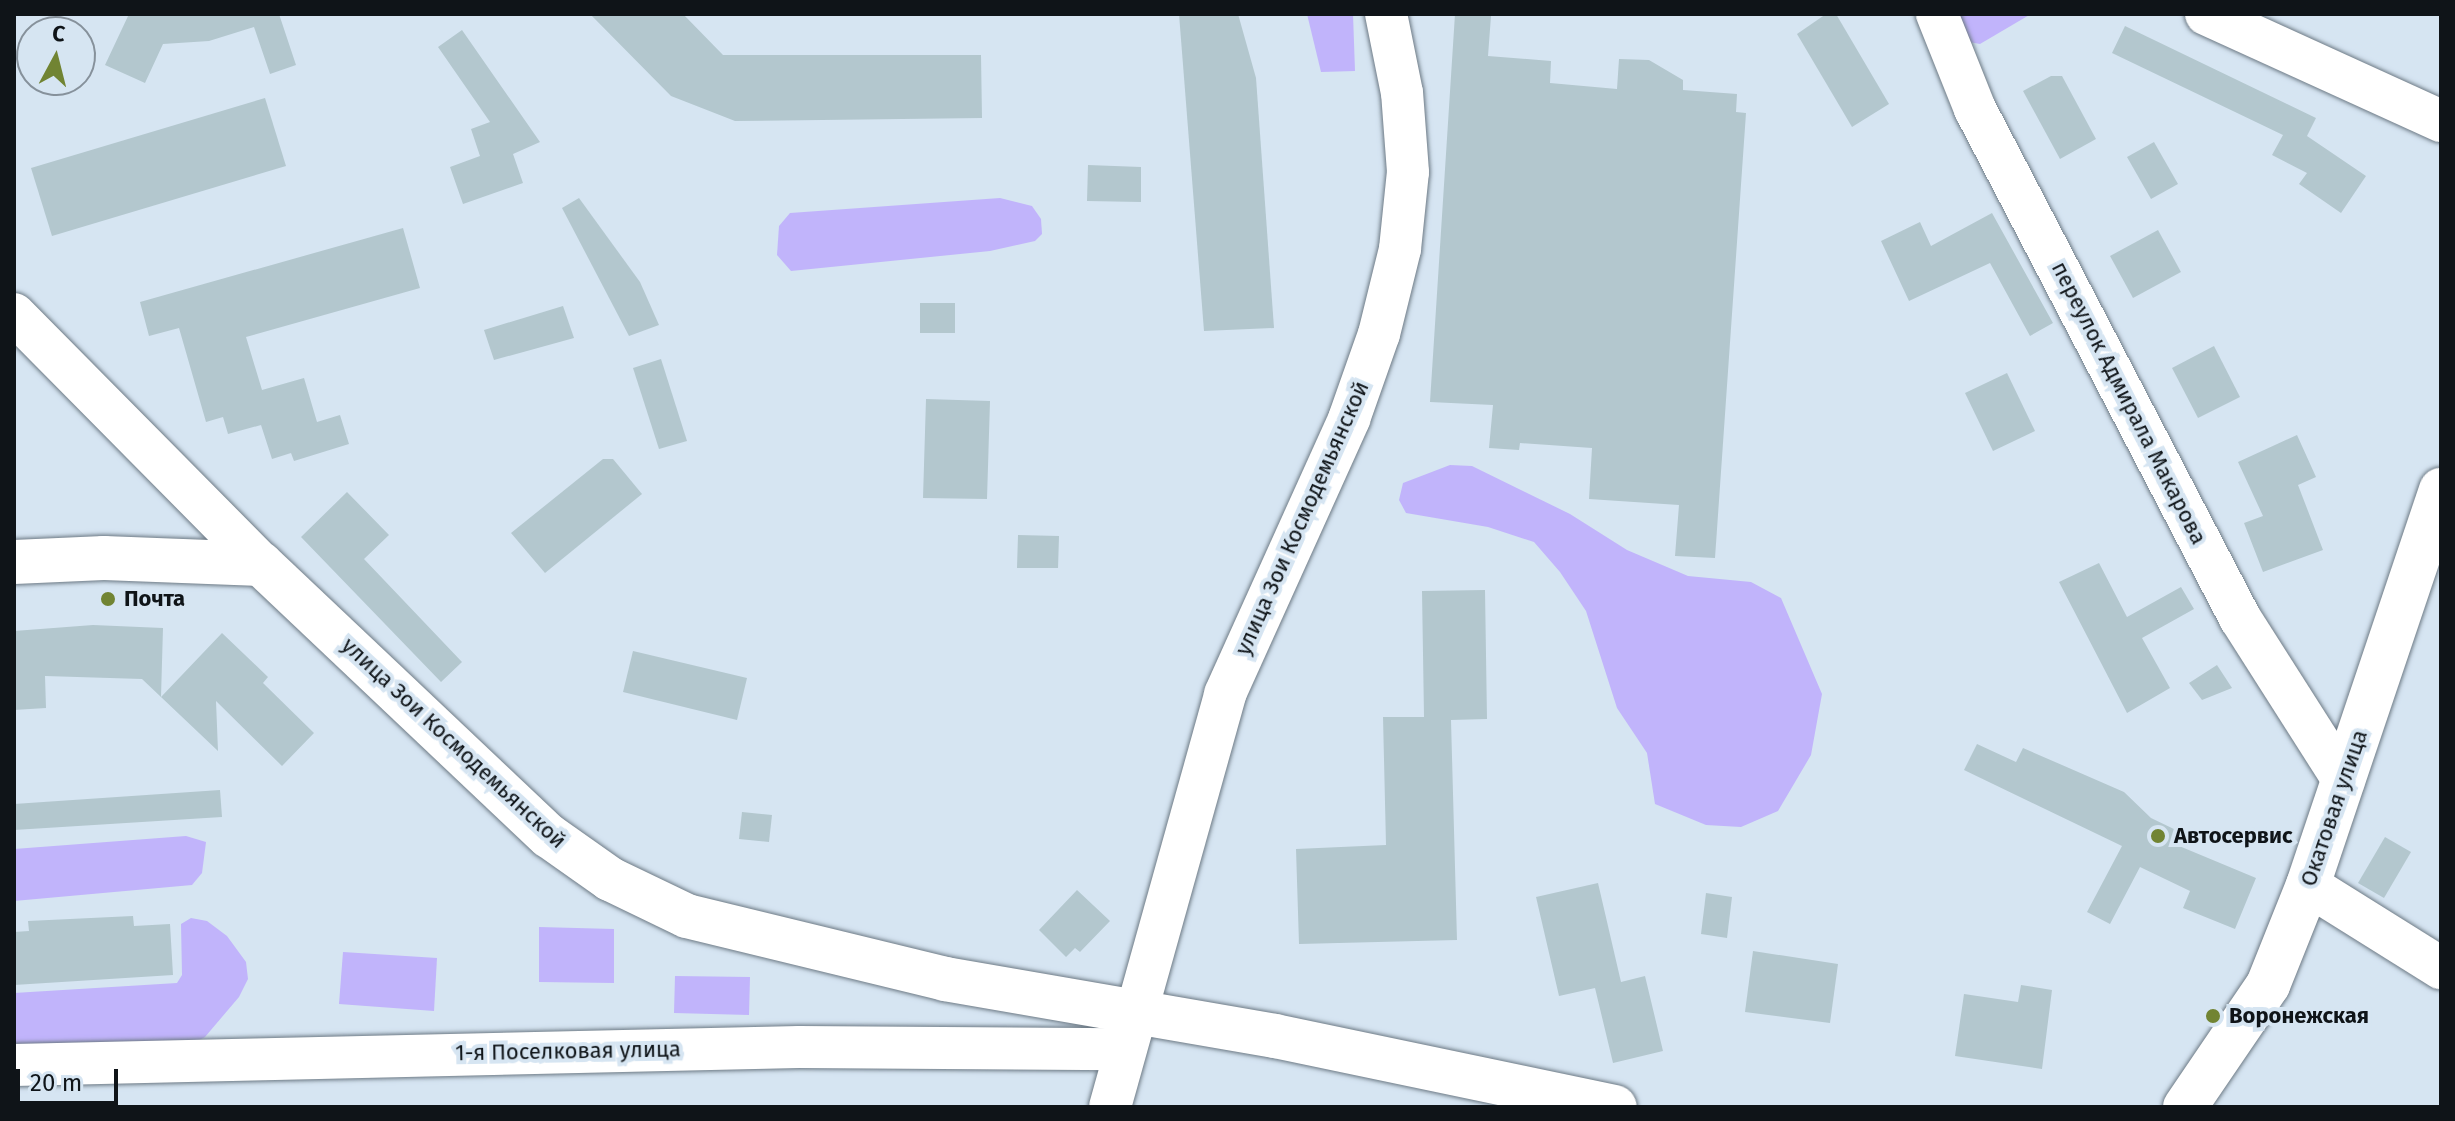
<!DOCTYPE html>
<meta charset="utf-8">
<style>
body{margin:0}
#map{position:relative;width:2455px;height:1121px;overflow:hidden;background:#d6e5f2;font-family:"Fira Sans",sans-serif}
div>[style]{position:absolute}
.green>*{inset:0;background:#c1b4fb}
.building>*{inset:0;background:#b3c7ce}
.roads{filter:drop-shadow(0 0 2px #6d7a85) drop-shadow(0 0 2px #6d7a85)}
.minor>*{height:42px;margin:-21px;padding:0 21px;transform-origin:21px;border-radius:21px;background:#fff}
.secondary>*{height:44px;margin:-22px;padding:0 22px;transform-origin:22px;border-radius:22px;background:#fff}
.dots>*{width:22px;height:22px;translate:-50% -50%;box-sizing:border-box;border:4px solid #d6e5f2;border-radius:50%}
span{translate:-50% -50%;white-space:nowrap;text-align:center;line-height:1.15;-webkit-text-stroke:8px #d6e5f2;paint-order:stroke}
.street-label{font-size:22px;color:#0f1418}
.poi-label{font-size:22px;color:#0f1418;font-weight:700}
.left{translate:0 -50%;text-align:left}
.frame{position:absolute;inset:0;border:16px solid #0f1418;pointer-events:none}
.north{position:absolute;left:16px;top:16px;width:80px;height:80px;box-sizing:border-box;background:#d6e5f2;border:2px solid #86919b;border-radius:50%;rotate:7deg;font-size:22px;font-weight:700;line-height:32px;text-align:center;color:#0f1418}
.north::after{content:'';display:block;margin:auto;width:28px;height:36px;background:#718433;clip-path:polygon(50% 0,100% 100%,50% 72%,0 100%)}
.scale{position:absolute;left:16px;top:1069px;width:102px;height:36px;box-sizing:border-box;border:4px solid #0f1418;border-top:0;padding-left:10px;font-size:24px;line-height:28px;white-space:nowrap;color:#0f1418;-webkit-text-stroke:6px #d6e5f2;paint-order:stroke}
</style>
<div id="map">
<div class="green">
<div style="clip-path:polygon(1307px 14px,1353px 14px,1355px 71px,1321px 72px)"></div>
<div style="clip-path:polygon(1956px 14px,2031px 14px,1980px 44px,1969px 42px)"></div>
<div style="clip-path:polygon(1000px 198px,1032px 206px,1041px 219px,1042px 234px,1035px 241px,990px 251px,791px 271px,777px 255px,779px 226px,790px 213px)"></div>
<div style="clip-path:polygon(1450px 465px,1472px 466px,1570px 514px,1627px 550px,1688px 576px,1751px 582px,1781px 598px,1822px 694px,1811px 755px,1778px 811px,1741px 827px,1706px 825px,1655px 804px,1647px 753px,1617px 708px,1586px 611px,1560px 572px,1534px 542px,1488px 527px,1406px 513px,1399px 500px,1403px 483px)"></div>
<div style="clip-path:polygon(186px 836px,206px 842px,202px 873px,192px 885px,14px 901px,14px 849px)"></div>
<div style="clip-path:polygon(191px 918px,207px 921px,227px 936px,246px 962px,248px 979px,239px 997px,205px 1037px,188px 1046px,14px 1053px,14px 993px,177px 983px,182px 975px,181px 924px)"></div>
<div style="clip-path:polygon(539px 927px,614px 929px,614px 983px,539px 982px)"></div>
<div style="clip-path:polygon(343px 952px,437px 958px,434px 1011px,339px 1004px)"></div>
<div style="clip-path:polygon(675px 976px,750px 977px,749px 1015px,674px 1013px)"></div>
</div>
<div class="building">
<div style="clip-path:polygon(129px 14px,279px 14px,296px 65px,270px 74px,254px 27px,209px 41px,163px 44px,145px 83px,105px 65px)"></div>
<div style="clip-path:polygon(590px 14px,683px 14px,723px 55px,981px 55px,982px 118px,735px 121px,671px 96px)"></div>
<div style="clip-path:polygon(1179px 14px,1238px 14px,1256px 78px,1274px 328px,1204px 331px)"></div>
<div style="clip-path:polygon(1455px 14px,1491px 16px,1488px 56px,1551px 61px,1550px 83px,1617px 89px,1619px 59px,1649px 60px,1683px 80px,1683px 90px,1737px 94px,1736px 112px,1746px 113px,1715px 558px,1675px 556px,1679px 505px,1589px 499px,1592px 448px,1520px 443px,1519px 450px,1489px 448px,1493px 405px,1430px 402px)"></div>
<div style="clip-path:polygon(1826px 14px,1836px 14px,1889px 104px,1852px 127px,1797px 34px)"></div>
<div style="clip-path:polygon(2125px 26px,2316px 118px,2307px 136px,2366px 176px,2341px 213px,2299px 184px,2307px 173px,2272px 155px,2283px 135px,2112px 53px)"></div>
<div style="clip-path:polygon(462px 30px,540px 142px,513px 154px,523px 183px,463px 204px,450px 167px,480px 156px,471px 129px,490px 122px,438px 47px)"></div>
<div style="clip-path:polygon(2051px 76px,2062px 76px,2096px 139px,2060px 159px,2023px 91px)"></div>
<div style="clip-path:polygon(265px 98px,286px 166px,52px 236px,31px 168px)"></div>
<div style="clip-path:polygon(2154px 142px,2178px 184px,2151px 199px,2127px 157px)"></div>
<div style="clip-path:polygon(1088px 165px,1141px 167px,1141px 202px,1087px 201px)"></div>
<div style="clip-path:polygon(579px 198px,640px 282px,659px 325px,629px 336px,562px 208px)"></div>
<div style="clip-path:polygon(1992px 213px,2053px 323px,2030px 336px,1990px 263px,1909px 301px,1881px 241px,1920px 222px,1931px 246px)"></div>
<div style="clip-path:polygon(403px 228px,420px 288px,246px 337px,262px 390px,304px 378px,317px 422px,340px 415px,349px 444px,294px 461px,291px 453px,272px 459px,261px 425px,228px 434px,223px 417px,206px 422px,179px 328px,149px 336px,140px 302px)"></div>
<div style="clip-path:polygon(2158px 230px,2181px 272px,2133px 298px,2110px 256px)"></div>
<div style="clip-path:polygon(920px 303px,955px 303px,955px 333px,920px 333px)"></div>
<div style="clip-path:polygon(563px 306px,574px 338px,494px 360px,484px 330px)"></div>
<div style="clip-path:polygon(2214px 346px,2240px 397px,2198px 418px,2172px 368px)"></div>
<div style="clip-path:polygon(661px 359px,687px 441px,659px 449px,633px 368px)"></div>
<div style="clip-path:polygon(2007px 373px,2035px 431px,1993px 451px,1965px 393px)"></div>
<div style="clip-path:polygon(926px 399px,990px 401px,987px 499px,923px 498px)"></div>
<div style="clip-path:polygon(2297px 435px,2316px 477px,2298px 485px,2323px 550px,2263px 572px,2244px 523px,2263px 516px,2238px 462px)"></div>
<div style="clip-path:polygon(603px 459px,613px 459px,642px 494px,545px 573px,511px 533px)"></div>
<div style="clip-path:polygon(347px 492px,389px 535px,364px 559px,462px 662px,441px 682px,301px 537px)"></div>
<div style="clip-path:polygon(1018px 535px,1059px 536px,1058px 568px,1017px 568px)"></div>
<div style="clip-path:polygon(2099px 563px,2127px 617px,2181px 587px,2194px 609px,2142px 638px,2170px 688px,2127px 713px,2059px 582px)"></div>
<div style="clip-path:polygon(1485px 590px,1487px 719px,1451px 720px,1457px 940px,1299px 944px,1296px 849px,1386px 845px,1383px 717px,1424px 717px,1422px 591px)"></div>
<div style="clip-path:polygon(93px 625px,163px 628px,161px 697px,142px 679px,45px 676px,46px 708px,14px 710px,14px 631px)"></div>
<div style="clip-path:polygon(222px 633px,268px 677px,263px 683px,314px 733px,282px 766px,216px 701px,218px 751px,161px 697px)"></div>
<div style="clip-path:polygon(633px 651px,747px 678px,737px 720px,623px 692px)"></div>
<div style="clip-path:polygon(2217px 665px,2232px 688px,2202px 700px,2189px 683px)"></div>
<div style="clip-path:polygon(1977px 744px,2016px 762px,2023px 748px,2124px 792px,2151px 818px,2178px 831px,2172px 843px,2256px 878px,2235px 929px,2183px 908px,2190px 891px,2140px 867px,2110px 924px,2087px 912px,2122px 846px,1964px 770px)"></div>
<div style="clip-path:polygon(220px 790px,222px 817px,14px 830px,14px 804px)"></div>
<div style="clip-path:polygon(742px 812px,772px 815px,769px 842px,739px 839px)"></div>
<div style="clip-path:polygon(2385px 837px,2411px 852px,2384px 898px,2358px 883px)"></div>
<div style="clip-path:polygon(1598px 883px,1621px 982px,1645px 976px,1663px 1051px,1613px 1063px,1595px 988px,1559px 996px,1536px 897px)"></div>
<div style="clip-path:polygon(1077px 890px,1110px 921px,1080px 952px,1075px 948px,1066px 957px,1039px 930px)"></div>
<div style="clip-path:polygon(1706px 893px,1732px 897px,1727px 938px,1701px 934px)"></div>
<div style="clip-path:polygon(133px 916px,134px 926px,170px 924px,173px 975px,14px 985px,14px 932px,29px 931px,28px 921px)"></div>
<div style="clip-path:polygon(1753px 951px,1838px 964px,1830px 1023px,1745px 1012px)"></div>
<div style="clip-path:polygon(2021px 985px,2052px 990px,2042px 1069px,1955px 1056px,1964px 994px,2018px 1002px)"></div>
</div>
<div class="roads">
<div class="minor">
<div style="left:1937px;top:14px;width:102px;rotate:68.2deg"></div>
<div style="left:1975px;top:109px;width:574px;rotate:62.5deg"></div>
<div style="left:2240px;top:618px;width:193px;rotate:57.5deg"></div>
<div style="left:2206px;top:14px;width:258px;rotate:24.5deg"></div>
<div style="left:14px;top:314px;width:351px;rotate:45.3deg"></div>
<div style="left:2308px;top:885px;width:157px;rotate:32deg"></div>
<div style="left:14px;top:1065px;width:785px;rotate:-1.31deg"></div>
<div style="left:799px;top:1047px;width:323px;rotate:0.4deg"></div>
<div style="left:1110px;top:1107px;width:429px;rotate:-74.4deg"></div>
<div style="left:1225px;top:694px;width:302px;rotate:-65.7deg"></div>
<div style="left:1349px;top:419px;width:90px;rotate:-70.6deg"></div>
<div style="left:1379px;top:334px;width:88px;rotate:-76.1deg"></div>
<div style="left:1400px;top:249px;width:77px;rotate:-84.1deg"></div>
<div style="left:1408px;top:172px;width:79px;rotate:-94.3deg"></div>
<div style="left:1402px;top:93px;width:81px;rotate:-101.4deg"></div>
</div>
<div class="secondary">
<div style="left:14px;top:562px;width:90px;rotate:-2.5deg"></div>
<div style="left:104px;top:558px;width:157px;rotate:2.2deg"></div>
<div style="left:261px;top:564px;width:396px;rotate:43.4deg"></div>
<div style="left:549px;top:836px;width:75px;rotate:35.2deg"></div>
<div style="left:610px;top:879px;width:85px;rotate:25.7deg"></div>
<div style="left:687px;top:916px;width:266px;rotate:13.7deg"></div>
<div style="left:945px;top:979px;width:335px;rotate:9.8deg"></div>
<div style="left:1275px;top:1036px;width:347px;rotate:11.8deg"></div>
<div style="left:2185px;top:1107px;width:148px;rotate:-55.8deg"></div>
<div style="left:2268px;top:985px;width:108px;rotate:-68.2deg"></div>
<div style="left:2308px;top:885px;width:417px;rotate:-71.4deg"></div>
</div>
</div>
<div class="dots">
<div style="left:108px;top:599px;background:#718433"></div>
<div style="left:2158px;top:836px;background:#718433"></div>
<div style="left:2213px;top:1016px;background:#718433"></div>
</div>
<div class="street-label">
<span style="left:2129px;top:403px;rotate:63deg">переулок Адмирала Макарова</span>
<span style="left:1302px;top:518px;rotate:-66deg">улица Зои Космодемьянской</span>
<span style="left:454px;top:743px;rotate:43deg">улица Зои Космодемьянской</span>
<span style="left:2334px;top:808px;rotate:-71deg">Окатовая улица</span>
<span style="left:568px;top:1051px;rotate:-1deg">1-я Поселковая улица</span>
</div>
<div class="poi-label">
<span class="left" style="left:124px;top:599px">Почта</span>
<span class="left" style="left:2174px;top:836px">Автосервис</span>
<span class="left" style="left:2229px;top:1016px">Воронежская</span>
</div>
<div class="frame"></div>
<div class="north">С</div>
<div class="scale">20 m</div>
</div>
